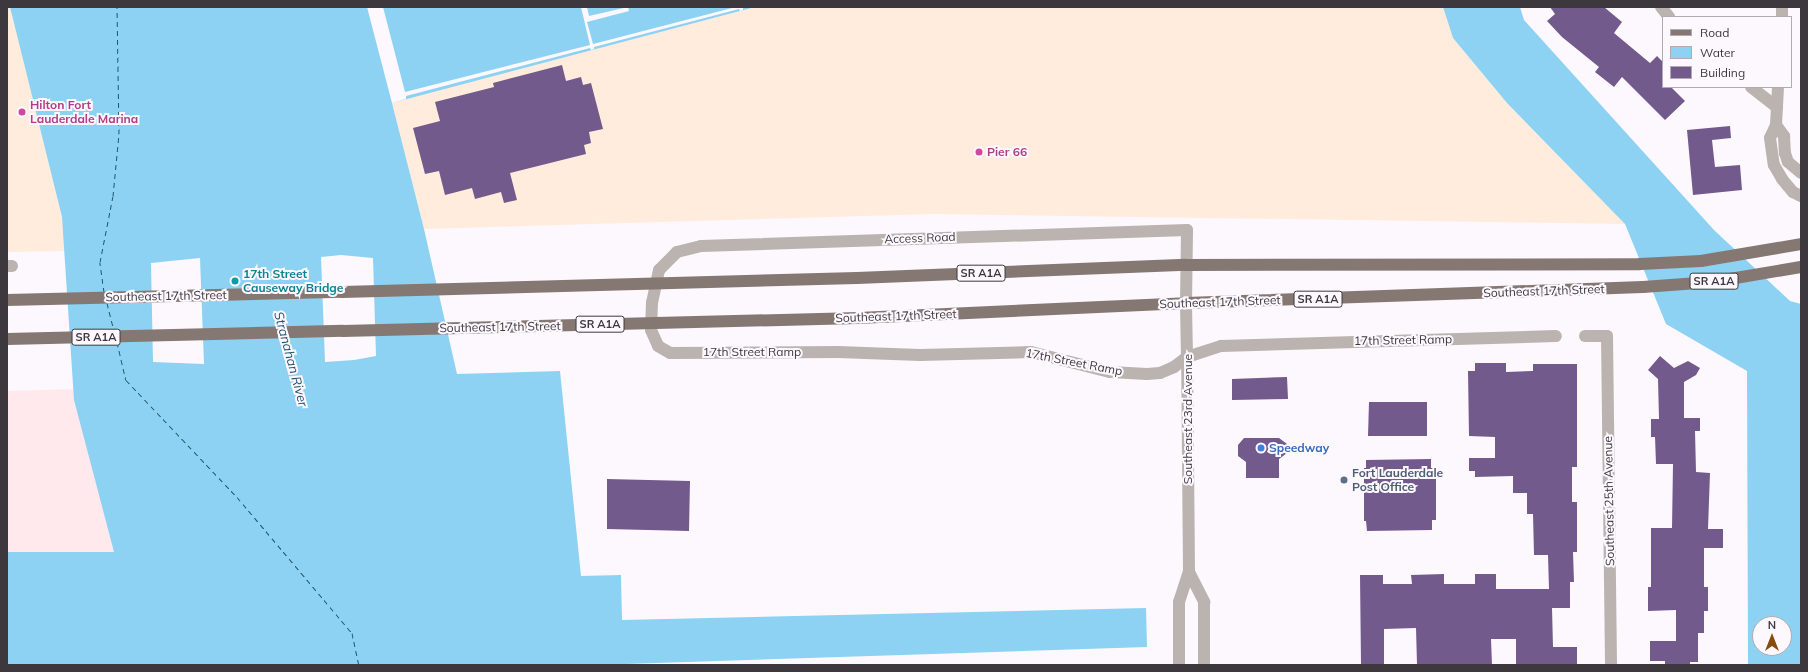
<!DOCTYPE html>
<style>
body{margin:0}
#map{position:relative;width:1808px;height:672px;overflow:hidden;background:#fdf8fe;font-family:Mulish,sans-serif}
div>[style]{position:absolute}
.commercial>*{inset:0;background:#ffecdc}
.industrial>*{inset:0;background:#ffe9ed}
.water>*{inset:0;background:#8dd2f2}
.pier>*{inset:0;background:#fdf8fe}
.ferry>*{height:1px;margin-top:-0.5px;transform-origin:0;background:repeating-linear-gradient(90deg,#1f556c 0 5px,transparent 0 9px)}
.building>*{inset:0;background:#725a8c}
.street>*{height:12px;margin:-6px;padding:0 6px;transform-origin:6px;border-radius:6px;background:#bab3af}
.primary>*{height:12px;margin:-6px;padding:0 6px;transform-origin:6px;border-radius:6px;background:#857872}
.primary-bridge>*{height:12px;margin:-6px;padding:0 6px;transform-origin:6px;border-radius:6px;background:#857872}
.dots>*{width:11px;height:11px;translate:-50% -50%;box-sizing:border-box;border:2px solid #fdf8fe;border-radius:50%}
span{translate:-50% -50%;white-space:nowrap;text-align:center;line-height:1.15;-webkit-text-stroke:4px #fdf8fe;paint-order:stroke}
.shield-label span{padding:1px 3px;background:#fdf8fe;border:1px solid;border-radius:3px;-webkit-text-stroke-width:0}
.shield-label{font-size:11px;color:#3d383e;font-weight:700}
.hotel-label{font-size:12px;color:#b23c85;font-weight:700}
.left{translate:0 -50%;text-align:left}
.street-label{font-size:12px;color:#3d383e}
.culture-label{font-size:12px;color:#0d838f;font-weight:700}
.shop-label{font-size:12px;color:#366cbe;font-weight:700}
.service-label{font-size:12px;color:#4e5e75;font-weight:700}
.water-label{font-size:13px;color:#1f556c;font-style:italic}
.frame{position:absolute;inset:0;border:8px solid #3d383e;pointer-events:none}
.legend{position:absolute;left:1662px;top:16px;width:130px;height:72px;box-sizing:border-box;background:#fdf8fe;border:1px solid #b0abb1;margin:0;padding:5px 7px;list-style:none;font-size:12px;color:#3d383e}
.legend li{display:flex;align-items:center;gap:8px;height:20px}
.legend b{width:20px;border:1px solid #b0abb1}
.north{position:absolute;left:1752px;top:616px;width:40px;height:40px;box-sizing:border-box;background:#fdf8fe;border:1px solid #b0abb1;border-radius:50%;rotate:0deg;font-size:11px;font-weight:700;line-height:16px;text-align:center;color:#3d383e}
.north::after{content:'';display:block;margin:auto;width:14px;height:18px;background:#884b09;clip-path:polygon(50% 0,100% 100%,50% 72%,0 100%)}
</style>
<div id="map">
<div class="commercial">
<div style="clip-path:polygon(7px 7px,10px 7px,62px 217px,65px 251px,7px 252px)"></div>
<div style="clip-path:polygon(755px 7px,1443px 7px,1453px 38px,1507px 103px,1625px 224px,933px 214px,424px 229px,392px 103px)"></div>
</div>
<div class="industrial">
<div style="clip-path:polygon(75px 389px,114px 552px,7px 552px,7px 391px)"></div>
</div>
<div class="water">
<div style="clip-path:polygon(10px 7px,755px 7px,392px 103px,424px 229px,457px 374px,560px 371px,581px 576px,621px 575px,622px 620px,1146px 608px,1147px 647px,595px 665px,7px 665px,7px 552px,114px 552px,74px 400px,62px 217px)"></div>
<div style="clip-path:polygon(evenodd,1443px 7px,1520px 7px,1524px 20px,1714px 230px,1790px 301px,1801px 304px,1801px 665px,1748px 665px,1747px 371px,1666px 324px,1625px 224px,1507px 103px,1453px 38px,1443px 7px,1760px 624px,1784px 624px,1784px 648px,1760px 648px,1760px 624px)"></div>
</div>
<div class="pier">
<div style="clip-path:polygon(367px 7px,383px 7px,405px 92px,590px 45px,581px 7px,587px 7px,589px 16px,628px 7px,629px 11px,587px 22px,593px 44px,736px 7px,746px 7px,743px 8px,743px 10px,740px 11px,739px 9px,594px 47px,594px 49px,591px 50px,590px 48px,406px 96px,406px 99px,392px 103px)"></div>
<div style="clip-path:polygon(341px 255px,373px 258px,376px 356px,354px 360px,325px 362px,321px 257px)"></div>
<div style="clip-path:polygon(200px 258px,204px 364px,153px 362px,151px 263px)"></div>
</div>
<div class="ferry">
<div style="left:104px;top:292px;width:30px;rotate:-98deg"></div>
<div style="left:100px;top:262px;width:67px;rotate:-78.9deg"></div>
<div style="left:113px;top:196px;width:62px;rotate:-84.5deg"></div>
<div style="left:119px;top:134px;width:127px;rotate:-90.9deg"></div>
<div style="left:107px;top:303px;width:29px;rotate:76deg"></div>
<div style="left:117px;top:342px;width:39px;rotate:77deg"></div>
<div style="left:126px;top:380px;width:161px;rotate:46.5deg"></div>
<div style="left:237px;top:497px;width:178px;rotate:49.8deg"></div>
<div style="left:352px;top:633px;width:33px;rotate:78deg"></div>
</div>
<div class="building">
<div style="clip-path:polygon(1550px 7px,1604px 7px,1622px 22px,1614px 33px,1650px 63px,1657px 56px,1663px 62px,1663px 87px,1671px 87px,1685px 101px,1665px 120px,1622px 77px,1614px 87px,1595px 72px,1599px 67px,1562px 37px,1547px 21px,1555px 14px)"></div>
<div style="clip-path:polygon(562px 65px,566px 81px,581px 77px,583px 85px,591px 83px,603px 129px,589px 132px,591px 143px,584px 145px,586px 154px,510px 173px,517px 200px,504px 203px,501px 192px,475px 199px,472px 188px,445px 195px,439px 171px,425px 174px,413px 128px,440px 121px,435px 102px,494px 87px,493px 83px)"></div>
<div style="clip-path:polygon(1730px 126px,1731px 138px,1712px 140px,1715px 167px,1740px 165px,1742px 190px,1693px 195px,1687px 130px)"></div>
<div style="clip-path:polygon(1660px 356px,1674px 368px,1688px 361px,1700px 368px,1696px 375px,1684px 382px,1684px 418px,1700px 418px,1700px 431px,1695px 431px,1696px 472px,1710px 473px,1708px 529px,1723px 529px,1723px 548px,1704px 548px,1704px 587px,1708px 587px,1708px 611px,1704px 611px,1704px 633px,1698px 633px,1698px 662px,1690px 662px,1690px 665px,1665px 665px,1665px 661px,1650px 661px,1650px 641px,1676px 641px,1676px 610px,1648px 611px,1648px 587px,1651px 587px,1651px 528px,1672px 528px,1673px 464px,1656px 464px,1655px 437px,1651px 437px,1651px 419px,1659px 419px,1658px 379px,1648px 370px)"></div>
<div style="clip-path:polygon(1475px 363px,1506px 363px,1506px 372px,1533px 371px,1533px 364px,1577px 364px,1577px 467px,1572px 467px,1572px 502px,1577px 502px,1577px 552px,1573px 552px,1574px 582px,1570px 582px,1570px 608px,1552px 608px,1553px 647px,1577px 647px,1577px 665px,1516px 665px,1516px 639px,1491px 639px,1492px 665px,1417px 665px,1416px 628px,1384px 629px,1384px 665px,1361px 665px,1360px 575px,1383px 575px,1383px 584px,1412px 584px,1411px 575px,1444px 574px,1444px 584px,1475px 584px,1475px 574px,1496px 574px,1496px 589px,1549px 589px,1548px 555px,1534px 555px,1533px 514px,1527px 514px,1527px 493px,1513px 493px,1513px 476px,1475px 477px,1475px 471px,1469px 471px,1469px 458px,1495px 458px,1495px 437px,1469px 436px,1468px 371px,1475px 371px)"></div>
<div style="clip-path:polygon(1287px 377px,1288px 399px,1232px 400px,1232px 379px)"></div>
<div style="clip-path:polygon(1369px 402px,1427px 402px,1427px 436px,1368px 436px)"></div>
<div style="clip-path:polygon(1244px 438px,1279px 438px,1287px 444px,1287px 453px,1279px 459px,1279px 478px,1246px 478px,1246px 462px,1238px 456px,1238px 445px)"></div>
<div style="clip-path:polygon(1431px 459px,1431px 468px,1436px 468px,1436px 520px,1432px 520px,1432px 530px,1367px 531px,1366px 521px,1364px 521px,1364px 468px,1366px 468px,1366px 460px)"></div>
<div style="clip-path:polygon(607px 479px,690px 481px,689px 531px,607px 529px)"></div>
</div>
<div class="street">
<div style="left:1661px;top:7px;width:13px;rotate:51deg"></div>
<div style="left:1782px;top:17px;width:10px;rotate:-90deg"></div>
<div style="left:1751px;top:87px;width:33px;rotate:38deg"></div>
<div style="left:1778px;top:87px;width:38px;rotate:93deg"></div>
<div style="left:1776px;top:125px;width:14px;rotate:54deg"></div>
<div style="left:1784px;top:136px;width:17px;rotate:87deg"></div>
<div style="left:1785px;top:153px;width:9px;rotate:72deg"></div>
<div style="left:1788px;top:162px;width:17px;rotate:40deg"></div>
<div style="left:1776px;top:125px;width:14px;rotate:115deg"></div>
<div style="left:1770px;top:138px;width:27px;rotate:82deg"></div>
<div style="left:1774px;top:165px;width:16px;rotate:60deg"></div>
<div style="left:1782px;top:179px;width:17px;rotate:50deg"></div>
<div style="left:1793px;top:192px;width:9px;rotate:27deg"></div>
<div style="left:7px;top:266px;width:5px"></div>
<div style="left:1585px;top:336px;width:22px"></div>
<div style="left:1607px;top:336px;width:329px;rotate:89.3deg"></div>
<div style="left:1189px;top:572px;width:34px;rotate:63deg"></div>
<div style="left:1204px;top:602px;width:63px;rotate:90deg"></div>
<div style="left:1179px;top:665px;width:63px;rotate:-90deg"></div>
<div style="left:1179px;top:602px;width:32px;rotate:-72deg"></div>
<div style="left:1189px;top:572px;width:215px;rotate:-90.5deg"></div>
<div style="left:1187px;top:357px;width:54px;rotate:-91.1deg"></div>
<div style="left:1186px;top:303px;width:73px;rotate:-89.2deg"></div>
<div style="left:1187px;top:230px;width:486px;rotate:178.1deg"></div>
<div style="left:701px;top:246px;width:25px;rotate:166deg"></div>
<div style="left:677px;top:252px;width:25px;rotate:135deg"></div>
<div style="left:659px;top:270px;width:33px;rotate:102deg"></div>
<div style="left:652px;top:302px;width:28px;rotate:92deg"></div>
<div style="left:651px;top:330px;width:17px;rotate:66deg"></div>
<div style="left:658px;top:346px;width:14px;rotate:30deg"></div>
<div style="left:670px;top:353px;width:168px;rotate:-0.3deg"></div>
<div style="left:838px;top:352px;width:82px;rotate:2.1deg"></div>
<div style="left:920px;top:355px;width:111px;rotate:-1.5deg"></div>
<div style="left:1031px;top:352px;width:81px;rotate:14.2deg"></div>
<div style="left:1110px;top:372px;width:37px;rotate:3deg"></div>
<div style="left:1147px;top:374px;width:13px;rotate:-4deg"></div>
<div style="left:1160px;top:373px;width:15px;rotate:-23deg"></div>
<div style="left:1174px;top:367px;width:16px;rotate:-38deg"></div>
<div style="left:1187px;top:357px;width:36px;rotate:-18deg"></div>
<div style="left:1221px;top:346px;width:335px;rotate:-1.7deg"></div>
</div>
<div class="primary">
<div style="left:857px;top:278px;width:329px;rotate:-2.3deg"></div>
<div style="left:1186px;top:265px;width:454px;rotate:-0.1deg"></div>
<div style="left:1640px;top:264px;width:61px;rotate:-2.8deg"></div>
<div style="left:1701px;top:261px;width:101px;rotate:-9.6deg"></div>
<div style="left:7px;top:300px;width:335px;rotate:-1.4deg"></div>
<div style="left:858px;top:318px;width:328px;rotate:-2.6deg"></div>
<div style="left:1186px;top:303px;width:457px;rotate:-2deg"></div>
<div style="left:1643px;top:287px;width:69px;rotate:-4.1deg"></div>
<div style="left:1712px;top:282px;width:90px;rotate:-9.6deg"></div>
<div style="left:7px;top:339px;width:336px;rotate:-1.4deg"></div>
</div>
<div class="primary-bridge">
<div style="left:342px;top:292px;width:515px;rotate:-1.56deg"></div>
<div style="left:343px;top:331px;width:515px;rotate:-1.45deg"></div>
</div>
<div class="dots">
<div style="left:22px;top:112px;background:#d1479c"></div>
<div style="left:979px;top:152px;background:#d1479c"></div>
<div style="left:235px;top:281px;background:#0f9aa8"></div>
<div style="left:1261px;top:448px;background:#3f7fe0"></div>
<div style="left:1344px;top:480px;background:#5c6f8a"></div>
</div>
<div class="shield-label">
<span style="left:981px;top:273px">SR A1A</span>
<span style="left:1714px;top:281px">SR A1A</span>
<span style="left:1318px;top:299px">SR A1A</span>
<span style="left:600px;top:324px">SR A1A</span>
<span style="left:96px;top:337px">SR A1A</span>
</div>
<div class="hotel-label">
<span class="left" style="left:30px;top:112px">Hilton Fort<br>Lauderdale Marina</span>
<span class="left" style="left:987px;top:152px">Pier 66</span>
</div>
<div class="street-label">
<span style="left:920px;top:238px;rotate:-2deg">Access Road</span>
<span style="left:1544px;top:291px;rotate:-2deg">Southeast 17th Street</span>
<span style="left:166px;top:296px;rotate:-1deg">Southeast 17th Street</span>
<span style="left:1220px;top:302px;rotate:-2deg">Southeast 17th Street</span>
<span style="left:896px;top:316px;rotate:-2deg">Southeast 17th Street</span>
<span style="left:500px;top:327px;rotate:-1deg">Southeast 17th Street</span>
<span style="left:1403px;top:340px;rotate:-1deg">17th Street Ramp</span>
<span style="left:752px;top:352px">17th Street Ramp</span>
<span style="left:1074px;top:362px;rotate:11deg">17th Street Ramp</span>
<span style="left:1188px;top:419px;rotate:-90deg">Southeast 23rd Avenue</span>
<span style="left:1609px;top:501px;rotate:-91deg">Southeast 25th Avenue</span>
</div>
<div class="culture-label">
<span class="left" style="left:243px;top:281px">17th Street<br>Causeway Bridge</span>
</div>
<div class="shop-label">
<span class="left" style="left:1269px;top:448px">Speedway</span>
</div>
<div class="service-label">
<span class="left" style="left:1352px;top:480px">Fort Lauderdale<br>Post Office</span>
</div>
<div class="water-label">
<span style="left:291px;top:359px;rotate:75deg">Stranahan River</span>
</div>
<div class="frame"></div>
<ul class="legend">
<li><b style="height:5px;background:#857872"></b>Road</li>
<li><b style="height:11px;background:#8dd2f2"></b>Water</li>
<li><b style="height:11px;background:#725a8c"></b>Building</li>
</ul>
<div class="north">N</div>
</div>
